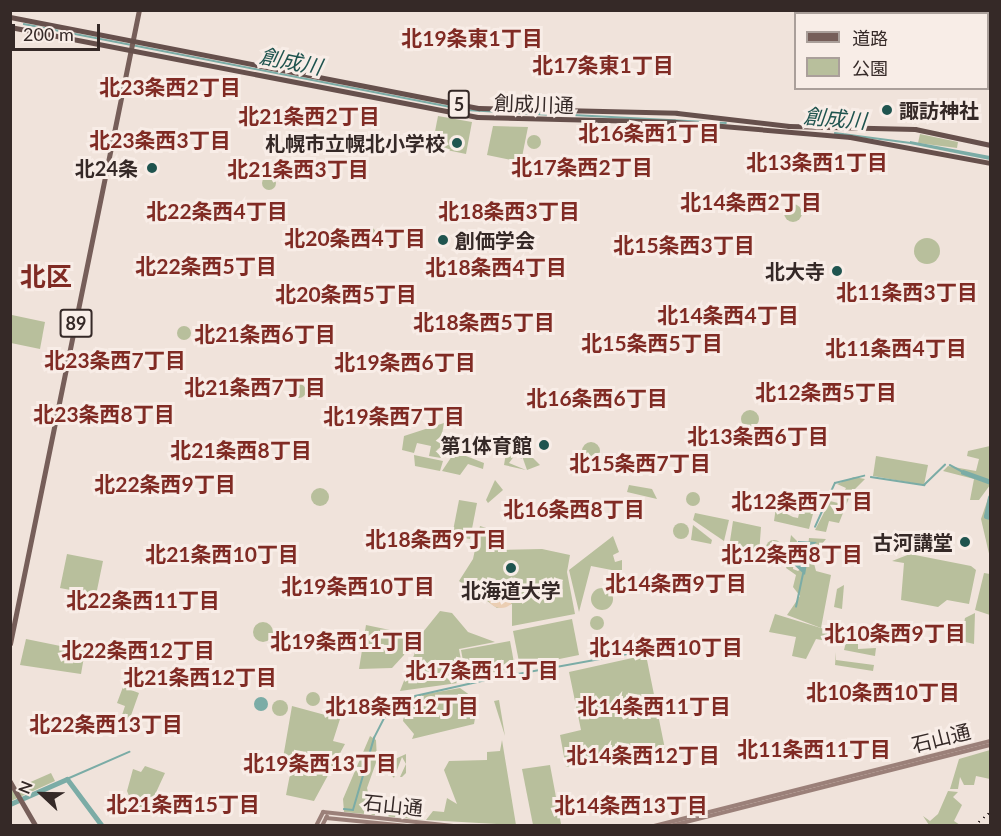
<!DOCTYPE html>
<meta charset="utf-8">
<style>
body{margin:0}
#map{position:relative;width:1001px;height:836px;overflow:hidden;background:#f0e3db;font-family:Lato,"Noto Sans JP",sans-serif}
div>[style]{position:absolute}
.green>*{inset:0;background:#b8bf9c}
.round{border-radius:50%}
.sand>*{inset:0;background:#ebceb3}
.water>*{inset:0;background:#7baca6}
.stream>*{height:1.5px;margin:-0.75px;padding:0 0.75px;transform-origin:0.75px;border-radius:0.75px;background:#7baca6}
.river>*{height:5px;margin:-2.5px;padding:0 2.5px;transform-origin:2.5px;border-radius:2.5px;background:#7baca6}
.secondary>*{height:4px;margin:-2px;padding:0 2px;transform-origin:2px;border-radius:2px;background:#9b8079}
.primary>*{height:4.5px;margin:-2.25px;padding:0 2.25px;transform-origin:2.25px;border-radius:2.25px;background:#765e59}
.trunk>*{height:5px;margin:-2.5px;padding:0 2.5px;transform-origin:2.5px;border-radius:2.5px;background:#66504c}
.rail>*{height:1.5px;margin-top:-0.75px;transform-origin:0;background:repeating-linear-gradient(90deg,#352927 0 1.5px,transparent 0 6px)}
.dots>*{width:16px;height:16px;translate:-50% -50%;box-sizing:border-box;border:3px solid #f8ede7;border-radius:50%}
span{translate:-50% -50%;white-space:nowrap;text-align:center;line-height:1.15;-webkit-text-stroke:6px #f8ede7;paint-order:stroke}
.shield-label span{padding:2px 4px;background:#f8ede7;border:2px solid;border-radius:4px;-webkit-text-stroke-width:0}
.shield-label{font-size:18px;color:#352927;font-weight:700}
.street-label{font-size:20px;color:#352927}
.poi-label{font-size:20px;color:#352927;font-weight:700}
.left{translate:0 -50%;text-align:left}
.right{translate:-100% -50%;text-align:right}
.neighbourhood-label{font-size:21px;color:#802b24;font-weight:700}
.water-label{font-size:21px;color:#1f544f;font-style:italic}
.district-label{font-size:26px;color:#802b24;font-weight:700}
.frame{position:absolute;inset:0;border:12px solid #352927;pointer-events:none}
.legend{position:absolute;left:794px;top:12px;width:195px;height:78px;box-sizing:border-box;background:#f8ede7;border:2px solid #aa9f9a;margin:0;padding:8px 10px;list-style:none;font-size:18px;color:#352927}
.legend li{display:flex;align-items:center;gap:12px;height:30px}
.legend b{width:30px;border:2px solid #aa9f9a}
.north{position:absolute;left:12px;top:764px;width:60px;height:60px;-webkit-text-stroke:4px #f8ede7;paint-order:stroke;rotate:292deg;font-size:16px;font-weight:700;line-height:24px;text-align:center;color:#352927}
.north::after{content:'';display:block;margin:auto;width:21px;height:27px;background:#352927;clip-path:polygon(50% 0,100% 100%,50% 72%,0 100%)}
.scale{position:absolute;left:12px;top:24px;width:88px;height:27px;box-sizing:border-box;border:3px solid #352927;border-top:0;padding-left:8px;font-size:18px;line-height:21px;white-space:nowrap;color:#352927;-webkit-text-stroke:4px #f8ede7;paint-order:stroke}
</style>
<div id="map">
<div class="green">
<div style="clip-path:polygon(438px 116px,472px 122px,466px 154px,432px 147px)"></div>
<div style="clip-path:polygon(493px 126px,528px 127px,521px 162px,487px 155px)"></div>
<div style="clip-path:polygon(920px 134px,958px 142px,957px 148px,918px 143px)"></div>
<div class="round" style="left:527px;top:135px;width:14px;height:14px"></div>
<div class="round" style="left:262px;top:176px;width:14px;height:14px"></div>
<div class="round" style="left:784px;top:204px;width:18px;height:18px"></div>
<div class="round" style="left:362px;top:227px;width:14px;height:14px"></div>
<div class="round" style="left:914px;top:238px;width:26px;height:26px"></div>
<div style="clip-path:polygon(12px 315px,45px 322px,40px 349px,11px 343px)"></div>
<div class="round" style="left:177px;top:326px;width:14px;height:14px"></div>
<div class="round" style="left:292px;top:384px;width:14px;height:14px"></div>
<div class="round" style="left:741px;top:410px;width:18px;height:18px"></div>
<div style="clip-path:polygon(444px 423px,442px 434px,455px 438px,453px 451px,484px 463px,483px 469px,468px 464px,460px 475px,442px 471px,454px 453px,444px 444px,437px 450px,441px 458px,429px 456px,431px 446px,417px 443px,414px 453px,402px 450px,404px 436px)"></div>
<div style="clip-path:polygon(508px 441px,522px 459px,515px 455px,509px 463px,526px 470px,504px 465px)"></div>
<div class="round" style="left:582px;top:442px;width:18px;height:18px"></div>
<div style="clip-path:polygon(990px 446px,990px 485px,979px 500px,970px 500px,974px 479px,943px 471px,948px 466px,976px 471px,979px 459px,967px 456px,968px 451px)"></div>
<div style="clip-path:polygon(521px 453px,529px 454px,540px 465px,527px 470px)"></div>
<div style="clip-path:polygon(414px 455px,443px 461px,440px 471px,415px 466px)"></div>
<div style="clip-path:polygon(876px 456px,928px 465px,924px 485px,873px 476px)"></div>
<div style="clip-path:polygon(854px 477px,865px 479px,851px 493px,839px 523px,829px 521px,826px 532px,815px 530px,830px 501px,838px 503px,846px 488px,837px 484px)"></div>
<div style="clip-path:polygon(495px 480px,503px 490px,488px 503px,486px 500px)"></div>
<div style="clip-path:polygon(629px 485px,652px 489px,657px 499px,627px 492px)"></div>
<div class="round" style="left:311px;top:488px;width:18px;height:18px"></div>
<div class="round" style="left:686px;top:492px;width:14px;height:14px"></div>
<div style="clip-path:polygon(990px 493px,990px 558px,981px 519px)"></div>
<div style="clip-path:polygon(459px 500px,477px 503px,470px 539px,452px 536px)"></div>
<div style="clip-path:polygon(787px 504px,785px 513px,793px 517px,798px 518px,800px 509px,814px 510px,809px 529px,774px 521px,776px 507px)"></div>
<div style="clip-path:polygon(695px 513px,729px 520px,724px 541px,693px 520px)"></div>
<div style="clip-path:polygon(733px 521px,761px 527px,759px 554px,740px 551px,741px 545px,730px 541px)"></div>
<div class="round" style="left:673px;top:523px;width:16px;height:16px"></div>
<div style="clip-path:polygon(693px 525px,712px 540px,711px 544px,691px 540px)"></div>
<div style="clip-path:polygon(480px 526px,499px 532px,499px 541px,489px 542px,503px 550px,542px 549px,570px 555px,567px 572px,575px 614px,512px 626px,512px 604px,497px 608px,459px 581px,473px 559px)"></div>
<div style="clip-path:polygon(791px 535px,797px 541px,793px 569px,798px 571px,806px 565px,809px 538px,826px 539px,812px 556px,816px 571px,831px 575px,821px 628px,787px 615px,800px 596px,793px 587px,796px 575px,786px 568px)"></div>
<div style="clip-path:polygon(613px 536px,619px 552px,613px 555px,615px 562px,622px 560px,622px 572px,591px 566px,579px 612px,569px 570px)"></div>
<div class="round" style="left:766px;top:540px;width:16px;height:16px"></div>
<div style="clip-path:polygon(67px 554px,103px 561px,96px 595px,60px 588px)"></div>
<div style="clip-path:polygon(910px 554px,971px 566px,976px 570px,969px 604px,947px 600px,938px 607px,901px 600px,904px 563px,892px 561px)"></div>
<div style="clip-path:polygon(984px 573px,990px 574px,990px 615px,975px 610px)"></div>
<div style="clip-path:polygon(844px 585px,842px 609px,834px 607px,837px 589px)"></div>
<div class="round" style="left:591px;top:588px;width:22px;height:22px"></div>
<div style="clip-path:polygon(440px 611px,452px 613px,468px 632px,495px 642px,459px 649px,465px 682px,400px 691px,423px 632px)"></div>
<div style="clip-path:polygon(975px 613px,974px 644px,961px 641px,965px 618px)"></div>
<div style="clip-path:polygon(775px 614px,834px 632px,833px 642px,816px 639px,806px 659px,792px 656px,796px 637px,769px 632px)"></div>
<div class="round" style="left:590px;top:616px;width:14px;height:14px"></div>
<div style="clip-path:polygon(572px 619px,579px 655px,520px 667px,513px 631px)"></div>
<div class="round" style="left:253px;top:622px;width:20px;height:20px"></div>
<div style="clip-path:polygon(366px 625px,409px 634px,404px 655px,392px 668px,359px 669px)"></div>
<div style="clip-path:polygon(26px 639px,85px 651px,81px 674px,20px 665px)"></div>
<div style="clip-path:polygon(510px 641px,515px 668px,466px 677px,461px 650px)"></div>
<div style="clip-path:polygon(846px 642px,858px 644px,858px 649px,876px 648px,875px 656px,844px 650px)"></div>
<div style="clip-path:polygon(836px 652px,836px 660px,874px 665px,873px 671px,835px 665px)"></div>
<div style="clip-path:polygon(646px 655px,665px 749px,566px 767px,560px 735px,581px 730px,569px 672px)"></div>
<div style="clip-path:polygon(123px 687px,139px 693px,128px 724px,120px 721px,125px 706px,117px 703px)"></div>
<div style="clip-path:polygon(460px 688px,478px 701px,474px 724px,412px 739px,414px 734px,403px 721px,406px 704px,415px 696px)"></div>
<div class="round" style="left:306px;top:692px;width:14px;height:14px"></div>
<div style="clip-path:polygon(499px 700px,505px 736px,494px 701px)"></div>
<div class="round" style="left:272px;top:700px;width:16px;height:16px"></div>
<div style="clip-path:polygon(292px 706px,340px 719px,333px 741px,345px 744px,314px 801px,286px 795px,292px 764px,283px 758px)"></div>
<div style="clip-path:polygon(370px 736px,376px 740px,377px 760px,367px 788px,370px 801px,380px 811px,422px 814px,423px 820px,344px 812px,343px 799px)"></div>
<div style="clip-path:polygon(502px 740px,516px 825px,426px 820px,433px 811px,444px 812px,447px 798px,457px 804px,444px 770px,449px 761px,487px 760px,487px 752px,500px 751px)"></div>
<div style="clip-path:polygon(990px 750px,990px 779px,976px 776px,974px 785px,964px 785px,960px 777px,958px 789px,950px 789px,959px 759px)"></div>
<div style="clip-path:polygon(406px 754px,406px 773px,402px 777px,400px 777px,406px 764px,402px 757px,394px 778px,382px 765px)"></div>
<div style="clip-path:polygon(550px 765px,561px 824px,533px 825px,522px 769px)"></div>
<div style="clip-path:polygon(145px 766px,165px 773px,147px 812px,132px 803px,127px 791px,133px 769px,141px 772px)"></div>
<div style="clip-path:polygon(51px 773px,55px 781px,11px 801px,10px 791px)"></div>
<div style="clip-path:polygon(948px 791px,958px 792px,953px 797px,962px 805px,954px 821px,960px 825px,929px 825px,923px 816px,930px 821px,938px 814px)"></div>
</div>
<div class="sand">
<div class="round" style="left:487px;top:580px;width:28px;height:28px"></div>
</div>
<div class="water">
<div style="clip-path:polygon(910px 141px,990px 156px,990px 160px,910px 144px)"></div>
<div style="clip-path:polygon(798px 541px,817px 542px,810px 547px,805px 575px,794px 565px)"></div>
<div class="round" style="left:254px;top:697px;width:14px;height:14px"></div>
</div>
<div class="stream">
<div style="left:24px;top:24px;width:450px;rotate:11deg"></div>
<div style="left:466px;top:110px;width:88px;rotate:3.3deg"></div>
<div style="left:573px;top:115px;width:153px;rotate:3deg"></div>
<div style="left:835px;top:133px;width:76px;rotate:7.6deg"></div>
<div style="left:950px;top:465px;width:15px;rotate:28deg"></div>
<div style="left:871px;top:477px;width:54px;rotate:8.6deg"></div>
<div style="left:924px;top:485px;width:29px;rotate:-44deg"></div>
<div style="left:815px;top:527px;width:48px;rotate:-65.6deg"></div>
<div style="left:835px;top:483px;width:30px;rotate:-14deg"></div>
<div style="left:804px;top:570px;width:9px;rotate:-77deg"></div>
<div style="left:796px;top:607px;width:34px;rotate:-78deg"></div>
<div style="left:490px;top:679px;width:162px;rotate:-10.3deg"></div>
<div style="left:67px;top:779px;width:68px;rotate:-23.5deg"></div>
<div style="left:344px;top:809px;width:9px;rotate:6deg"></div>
<div style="left:353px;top:810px;width:75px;rotate:-73.7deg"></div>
<div style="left:374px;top:738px;width:42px;rotate:-62.8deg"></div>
<div style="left:393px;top:701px;width:95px;rotate:-12.7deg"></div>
</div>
<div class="river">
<div style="left:963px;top:472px;width:29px;rotate:20deg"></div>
<div style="left:990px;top:497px;width:19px;rotate:102deg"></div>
<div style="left:986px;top:516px;width:4px;rotate:14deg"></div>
<div style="left:10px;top:804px;width:62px;rotate:-23.7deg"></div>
<div style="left:67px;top:779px;width:59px;rotate:53.3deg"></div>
</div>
<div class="secondary">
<div style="left:326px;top:818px;width:82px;rotate:5.6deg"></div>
<div style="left:316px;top:826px;width:16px;rotate:-63deg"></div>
<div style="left:323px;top:812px;width:131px;rotate:6.1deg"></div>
<div style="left:322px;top:826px;width:11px;rotate:-63deg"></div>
<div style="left:654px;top:826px;width:347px;rotate:-14.2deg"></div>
<div style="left:670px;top:826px;width:330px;rotate:-14.2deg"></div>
</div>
<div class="primary">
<div style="left:10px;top:644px;width:647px;rotate:-78.5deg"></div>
<div style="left:10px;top:781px;width:52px;rotate:60deg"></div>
</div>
<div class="trunk">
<div style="left:10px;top:17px;width:478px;rotate:11deg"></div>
<div style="left:479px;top:108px;width:198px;rotate:1.4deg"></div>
<div style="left:677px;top:113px;width:113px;rotate:6.6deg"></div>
<div style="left:789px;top:126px;width:126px;rotate:1.4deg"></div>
<div style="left:915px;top:129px;width:77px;rotate:12deg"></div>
<div style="left:10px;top:27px;width:476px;rotate:10.9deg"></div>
<div style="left:477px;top:117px;width:198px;rotate:1.4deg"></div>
<div style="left:675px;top:122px;width:176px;rotate:4.9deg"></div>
<div style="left:850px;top:137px;width:142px;rotate:10.5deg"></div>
</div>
<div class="rail">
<div style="left:974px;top:826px;width:21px;rotate:-41deg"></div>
</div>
<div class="dots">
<div style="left:887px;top:110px;background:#1f544f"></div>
<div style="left:457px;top:143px;background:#1f544f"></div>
<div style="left:152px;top:168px;background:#1f544f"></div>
<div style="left:443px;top:240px;background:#1f544f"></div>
<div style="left:837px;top:271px;background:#1f544f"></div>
<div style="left:544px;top:445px;background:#1f544f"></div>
<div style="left:965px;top:542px;background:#1f544f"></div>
<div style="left:511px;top:568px;background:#1f544f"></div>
</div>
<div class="shield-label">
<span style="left:459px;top:104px">5</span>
<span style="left:76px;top:323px">89</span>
</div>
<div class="street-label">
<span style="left:534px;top:104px;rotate:2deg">創成川通</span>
<span style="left:941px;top:738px;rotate:-14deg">石山通</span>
<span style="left:393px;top:805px;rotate:6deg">石山通</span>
</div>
<div class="poi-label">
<span class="left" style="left:899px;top:110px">諏訪神社</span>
<span class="right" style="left:445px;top:143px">札幌市立幌北小学校</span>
<span class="right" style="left:138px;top:168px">北24条</span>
<span class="left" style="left:455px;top:240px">創価学会</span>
<span class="right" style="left:825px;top:271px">北大寺</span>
<span class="right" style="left:532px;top:445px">第1体育館</span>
<span class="right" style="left:953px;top:542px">古河講堂</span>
<span style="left:511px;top:590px">北海道大学</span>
</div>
<div class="neighbourhood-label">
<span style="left:472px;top:38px">北19条東1丁目</span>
<span style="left:603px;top:65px">北17条東1丁目</span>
<span style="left:170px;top:87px">北23条西2丁目</span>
<span style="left:309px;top:116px">北21条西2丁目</span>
<span style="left:649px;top:133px">北16条西1丁目</span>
<span style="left:160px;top:140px">北23条西3丁目</span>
<span style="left:817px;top:162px">北13条西1丁目</span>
<span style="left:582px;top:167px">北17条西2丁目</span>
<span style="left:298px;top:169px">北21条西3丁目</span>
<span style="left:751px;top:202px">北14条西2丁目</span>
<span style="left:217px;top:211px">北22条西4丁目</span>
<span style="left:509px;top:211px">北18条西3丁目</span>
<span style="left:355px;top:238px">北20条西4丁目</span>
<span style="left:684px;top:245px">北15条西3丁目</span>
<span style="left:206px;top:266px">北22条西5丁目</span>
<span style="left:496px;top:267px">北18条西4丁目</span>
<span style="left:907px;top:292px">北11条西3丁目</span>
<span style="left:346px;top:294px">北20条西5丁目</span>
<span style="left:728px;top:315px">北14条西4丁目</span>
<span style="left:484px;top:322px">北18条西5丁目</span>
<span style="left:265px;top:334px">北21条西6丁目</span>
<span style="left:652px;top:343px">北15条西5丁目</span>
<span style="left:896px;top:348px">北11条西4丁目</span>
<span style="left:115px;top:360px">北23条西7丁目</span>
<span style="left:405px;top:362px">北19条西6丁目</span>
<span style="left:255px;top:387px">北21条西7丁目</span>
<span style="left:826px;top:392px">北12条西5丁目</span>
<span style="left:597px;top:398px">北16条西6丁目</span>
<span style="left:104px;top:414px">北23条西8丁目</span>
<span style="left:394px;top:416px">北19条西7丁目</span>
<span style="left:758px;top:436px">北13条西6丁目</span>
<span style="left:241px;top:450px">北21条西8丁目</span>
<span style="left:640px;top:463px">北15条西7丁目</span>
<span style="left:165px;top:484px">北22条西9丁目</span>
<span style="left:802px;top:501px">北12条西7丁目</span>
<span style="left:574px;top:509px">北16条西8丁目</span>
<span style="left:436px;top:539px">北18条西9丁目</span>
<span style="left:222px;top:554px">北21条西10丁目</span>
<span style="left:792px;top:554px">北12条西8丁目</span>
<span style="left:676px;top:583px">北14条西9丁目</span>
<span style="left:358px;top:586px">北19条西10丁目</span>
<span style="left:143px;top:600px">北22条西11丁目</span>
<span style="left:895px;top:633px">北10条西9丁目</span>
<span style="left:347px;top:641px">北19条西11丁目</span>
<span style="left:666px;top:647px">北14条西10丁目</span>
<span style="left:138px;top:650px">北22条西12丁目</span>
<span style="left:482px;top:670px">北17条西11丁目</span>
<span style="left:200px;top:677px">北21条西12丁目</span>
<span style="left:883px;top:692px">北10条西10丁目</span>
<span style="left:402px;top:706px">北18条西12丁目</span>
<span style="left:654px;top:706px">北14条西11丁目</span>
<span style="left:106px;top:724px">北22条西13丁目</span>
<span style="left:814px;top:749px">北11条西11丁目</span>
<span style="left:643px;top:755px">北14条西12丁目</span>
<span style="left:320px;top:763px">北19条西13丁目</span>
<span style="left:183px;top:804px">北21条西15丁目</span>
<span style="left:631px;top:805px">北14条西13丁目</span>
</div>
<div class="water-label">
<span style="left:291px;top:61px;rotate:11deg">創成川</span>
<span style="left:835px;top:118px;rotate:5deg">創成川</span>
</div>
<div class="district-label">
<span style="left:46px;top:277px">北区</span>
</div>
<div class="frame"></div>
<ul class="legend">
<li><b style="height:8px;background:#765e59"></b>道路</li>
<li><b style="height:16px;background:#b8bf9c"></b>公園</li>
</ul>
<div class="north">N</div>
<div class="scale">200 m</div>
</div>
